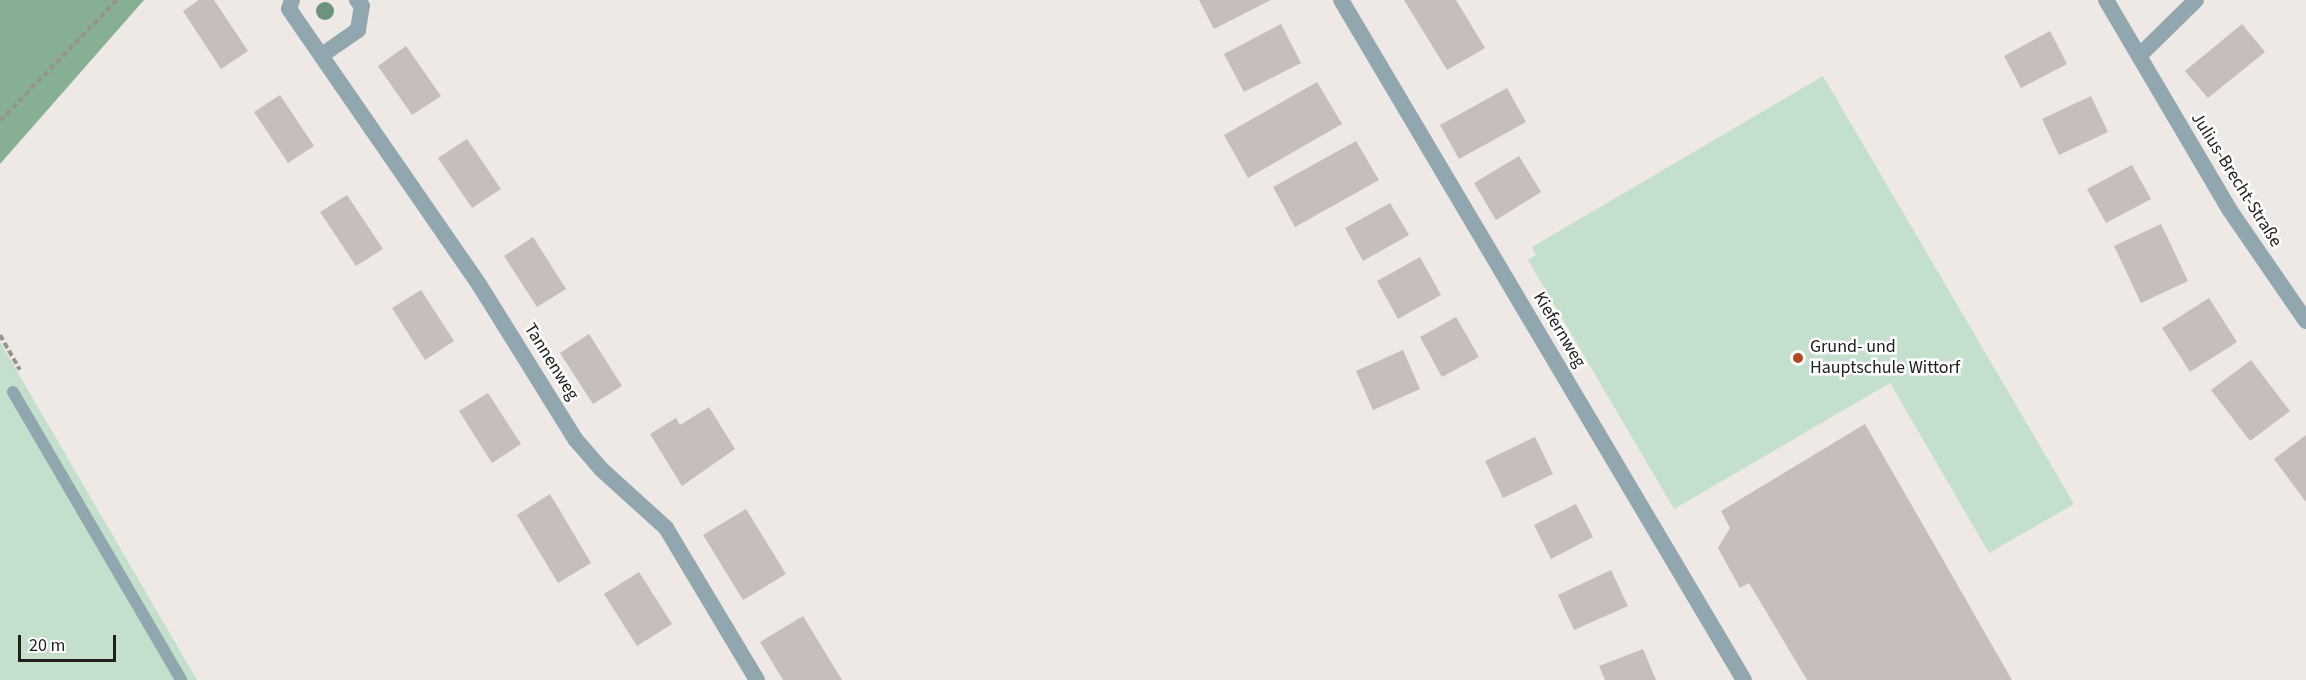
<!DOCTYPE html>
<meta charset="utf-8">
<style>
body{margin:0}
#map{position:relative;width:2306px;height:680px;overflow:hidden;background:#eee9e4;font-family:"Source Sans 3",sans-serif}
div>[style]{position:absolute}
.green>*{inset:0;background:#c4e0cd}
.forest>*{inset:0;background:#87af94}
.building>*{inset:0;background:#c5bebc}
.path>*{height:4px;margin-top:-2px;transform-origin:0;background:repeating-linear-gradient(90deg,#97938f 0 6px,transparent 0 9px)}
.service>*{height:12px;margin:-6px;padding:0 6px;transform-origin:6px;border-radius:6px;background:#92a6b0}
.minor>*{height:16px;margin:-8px;padding:0 8px;transform-origin:8px;border-radius:8px;background:#92a6b0}
.trees>*{width:18px;height:18px;margin:-9px;border-radius:50%;background:#6d937e}
.dots>*{width:16px;height:16px;translate:-50% -50%;box-sizing:border-box;border:3px solid #fff;border-radius:50%}
span{translate:-50% -50%;white-space:nowrap;text-align:center;line-height:1.15;-webkit-text-stroke:5px #fff;paint-order:stroke}
.street-label{font-size:18px;color:#22201e}
.poi-label{font-size:18px;color:#22201e}
.left{translate:0 -50%;text-align:left}
.scale{position:absolute;left:18px;top:635px;width:98px;height:27px;box-sizing:border-box;border:3px solid #22201e;border-top:0;padding-left:8px;font-size:18px;line-height:21px;white-space:nowrap;color:#22201e;-webkit-text-stroke:4px #fff;paint-order:stroke}
</style>
<div id="map">
<div class="green">
<div style="clip-path:polygon(1823px 76px,2074px 504px,1989px 553px,1890px 383px,1674px 509px,1528px 260px,1536px 255px,1532px 247px)"></div>
<div style="clip-path:polygon(0 342px,197px 680px,0 680px)"></div>
</div>
<div class="forest">
<div style="clip-path:polygon(0 0,144px 0,0 164px)"></div>
</div>
<div class="building">
<div style="clip-path:polygon(199px 0,214px 0,248px 51px,221px 69px,183px 11px)"></div>
<div style="clip-path:polygon(1199px 0,1271px 0,1214px 29px)"></div>
<div style="clip-path:polygon(1404px 0,1456px 0,1485px 48px,1447px 70px)"></div>
<div style="clip-path:polygon(1281px 24px,1301px 63px,1244px 92px,1224px 54px)"></div>
<div style="clip-path:polygon(2242px 24px,2265px 52px,2208px 98px,2185px 71px)"></div>
<div style="clip-path:polygon(2050px 31px,2067px 64px,2021px 88px,2004px 56px)"></div>
<div style="clip-path:polygon(406px 46px,441px 96px,412px 115px,378px 66px)"></div>
<div style="clip-path:polygon(1317px 82px,1342px 124px,1248px 178px,1224px 135px)"></div>
<div style="clip-path:polygon(1507px 88px,1526px 122px,1459px 159px,1440px 125px)"></div>
<div style="clip-path:polygon(280px 95px,314px 146px,288px 163px,254px 112px)"></div>
<div style="clip-path:polygon(2091px 96px,2108px 132px,2059px 155px,2042px 119px)"></div>
<div style="clip-path:polygon(467px 139px,501px 189px,472px 208px,438px 158px)"></div>
<div style="clip-path:polygon(1356px 141px,1379px 180px,1295px 227px,1273px 187px)"></div>
<div style="clip-path:polygon(1519px 156px,1541px 192px,1496px 220px,1474px 183px)"></div>
<div style="clip-path:polygon(2132px 165px,2151px 199px,2106px 223px,2087px 189px)"></div>
<div style="clip-path:polygon(347px 195px,383px 249px,356px 266px,320px 212px)"></div>
<div style="clip-path:polygon(1390px 203px,1409px 235px,1363px 261px,1345px 228px)"></div>
<div style="clip-path:polygon(2161px 224px,2188px 281px,2141px 303px,2114px 246px)"></div>
<div style="clip-path:polygon(533px 237px,566px 289px,537px 307px,504px 256px)"></div>
<div style="clip-path:polygon(1420px 257px,1441px 295px,1398px 319px,1377px 281px)"></div>
<div style="clip-path:polygon(421px 290px,454px 341px,425px 360px,392px 308px)"></div>
<div style="clip-path:polygon(2209px 298px,2237px 342px,2190px 372px,2162px 328px)"></div>
<div style="clip-path:polygon(1456px 317px,1479px 357px,1442px 377px,1420px 337px)"></div>
<div style="clip-path:polygon(589px 334px,622px 386px,593px 404px,560px 353px)"></div>
<div style="clip-path:polygon(1403px 350px,1420px 389px,1373px 410px,1356px 371px)"></div>
<div style="clip-path:polygon(2251px 360px,2290px 411px,2250px 441px,2211px 390px)"></div>
<div style="clip-path:polygon(488px 393px,521px 444px,492px 463px,459px 411px)"></div>
<div style="clip-path:polygon(709px 407px,735px 449px,682px 486px,650px 434px,676px 418px,680px 425px)"></div>
<div style="clip-path:polygon(1865px 424px,2012px 680px,1807px 680px,1749px 583px,1740px 588px,1718px 548px,1730px 528px,1721px 511px)"></div>
<div style="clip-path:polygon(2306px 435px,2306px 502px,2274px 459px)"></div>
<div style="clip-path:polygon(1535px 437px,1553px 474px,1503px 498px,1485px 461px)"></div>
<div style="clip-path:polygon(550px 494px,591px 563px,558px 583px,517px 515px)"></div>
<div style="clip-path:polygon(1576px 504px,1593px 537px,1551px 559px,1534px 525px)"></div>
<div style="clip-path:polygon(746px 509px,786px 574px,743px 600px,703px 535px)"></div>
<div style="clip-path:polygon(1611px 570px,1628px 606px,1574px 630px,1558px 595px)"></div>
<div style="clip-path:polygon(639px 572px,672px 624px,637px 646px,604px 594px)"></div>
<div style="clip-path:polygon(803px 616px,823px 649px,842px 680px,783px 680px,760px 642px)"></div>
<div style="clip-path:polygon(1643px 649px,1656px 680px,1605px 680px,1599px 666px)"></div>
</div>
<div class="path">
<div style="left:0;top:121px;width:168px;rotate:-46deg"></div>
<div style="left:0;top:335px;width:40px;rotate:60.3deg"></div>
</div>
<div class="service">
<div style="left:13px;top:392px;width:333px;rotate:59.7deg"></div>
</div>
<div class="minor">
<div style="left:292px;top:0;width:9px;rotate:108deg"></div>
<div style="left:289px;top:9px;width:336px;rotate:55.4deg"></div>
<div style="left:480px;top:286px;width:181px;rotate:58.1deg"></div>
<div style="left:576px;top:440px;width:38px;rotate:49deg"></div>
<div style="left:601px;top:469px;width:88px;rotate:42.2deg"></div>
<div style="left:666px;top:528px;width:177px;rotate:59.1deg"></div>
<div style="left:1341px;top:0;width:790px;rotate:59.35deg"></div>
<div style="left:2106px;top:0;width:243px;rotate:59.5deg"></div>
<div style="left:2229px;top:209px;width:136px;rotate:55.5deg"></div>
<div style="left:322px;top:55px;width:44px;rotate:-34.8deg"></div>
<div style="left:358px;top:30px;width:24px;rotate:-81deg"></div>
<div style="left:362px;top:6px;width:8px;rotate:-130deg"></div>
<div style="left:2139px;top:56px;width:80px;rotate:-44.5deg"></div>
</div>
<div class="trees">
<div style="left:325px;top:11px"></div>
</div>
<div class="dots">
<div style="left:1798px;top:358px;background:#b04924"></div>
</div>
<div class="street-label">
<span style="left:2236px;top:180px;rotate:58deg">Julius-Brecht-Straße</span>
<span style="left:1559px;top:330px;rotate:59deg">Kiefernweg</span>
<span style="left:551px;top:362px;rotate:58deg">Tannenweg</span>
</div>
<div class="poi-label">
<span class="left" style="left:1810px;top:358px">Grund- und<br>Hauptschule Wittorf</span>
</div>
<div class="scale">20 m</div>
</div>
